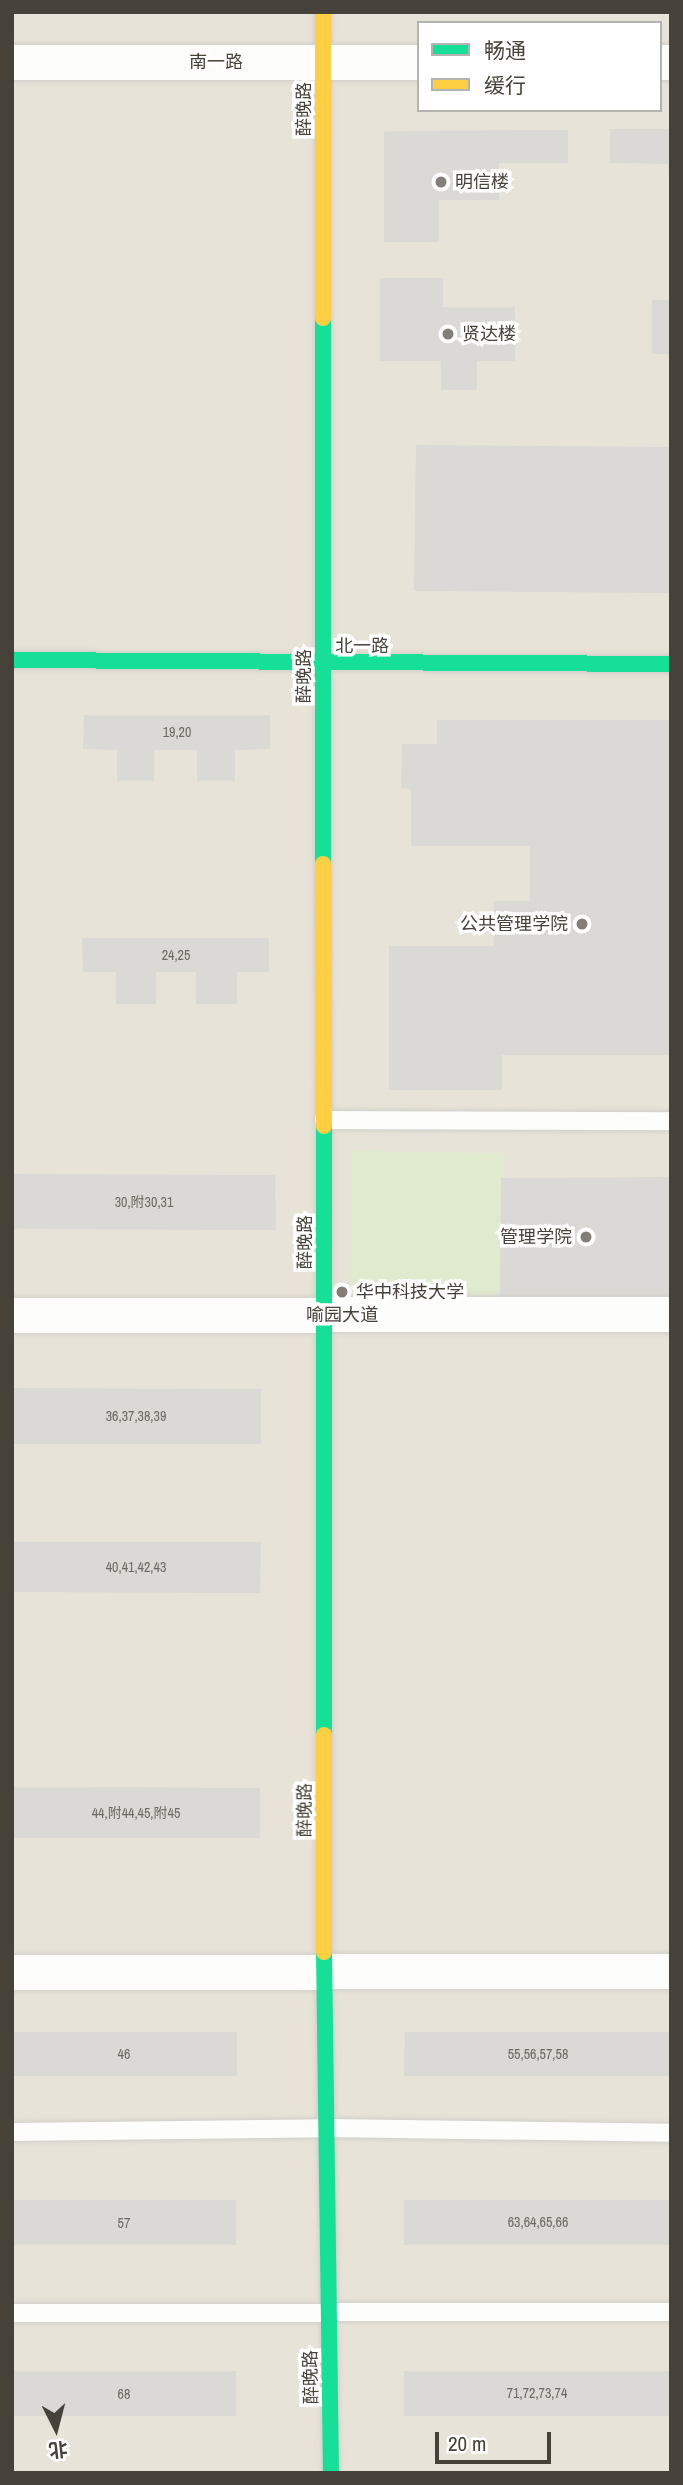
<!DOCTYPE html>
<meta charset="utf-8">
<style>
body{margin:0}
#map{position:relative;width:683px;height:2485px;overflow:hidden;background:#f2f0ec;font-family:"Archivo Narrow","Noto Sans SC",sans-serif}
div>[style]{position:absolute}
.education>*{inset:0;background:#e8e3d8}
.green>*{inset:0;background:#dfeacf}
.building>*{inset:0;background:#dbd9d5}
.roads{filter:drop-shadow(0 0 2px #d0ceca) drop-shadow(0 0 2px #d0ceca)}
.lane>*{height:18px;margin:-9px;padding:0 9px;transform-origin:9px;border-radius:9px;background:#fdfdfc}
.street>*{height:35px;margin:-17.5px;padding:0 17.5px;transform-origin:17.5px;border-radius:17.5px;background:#fdfdfc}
.fast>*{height:16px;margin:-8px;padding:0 8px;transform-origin:8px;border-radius:8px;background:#16e098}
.slow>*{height:16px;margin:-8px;padding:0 8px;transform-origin:8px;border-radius:8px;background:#ffcf43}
.dots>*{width:19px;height:19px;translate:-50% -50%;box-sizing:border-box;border:4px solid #fff;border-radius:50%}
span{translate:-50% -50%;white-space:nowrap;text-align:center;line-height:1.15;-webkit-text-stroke:7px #fff;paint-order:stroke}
.number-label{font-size:14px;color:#6d6861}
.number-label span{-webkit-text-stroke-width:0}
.street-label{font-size:18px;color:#474239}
.poi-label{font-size:18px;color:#474239}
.left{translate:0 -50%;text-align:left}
.right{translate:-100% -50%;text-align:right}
.frame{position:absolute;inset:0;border:14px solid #474239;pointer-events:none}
.legend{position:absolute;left:417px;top:21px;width:245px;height:91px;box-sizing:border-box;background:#fff;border:2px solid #b5b3b0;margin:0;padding:9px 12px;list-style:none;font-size:21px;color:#474239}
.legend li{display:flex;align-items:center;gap:14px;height:35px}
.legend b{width:35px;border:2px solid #b5b3b0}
.north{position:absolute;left:21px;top:2394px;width:70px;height:70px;-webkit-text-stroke:5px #fff;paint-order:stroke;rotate:174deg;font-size:19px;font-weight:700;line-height:28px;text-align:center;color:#474239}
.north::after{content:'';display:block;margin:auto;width:24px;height:32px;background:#474239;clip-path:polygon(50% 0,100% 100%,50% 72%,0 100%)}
.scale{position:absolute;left:435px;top:2432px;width:116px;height:32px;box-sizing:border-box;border:4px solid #474239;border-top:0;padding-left:9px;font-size:21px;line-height:24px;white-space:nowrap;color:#474239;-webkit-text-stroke:5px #fff;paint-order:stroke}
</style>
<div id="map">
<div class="education">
<div style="clip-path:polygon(evenodd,12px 12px,671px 12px,671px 2473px,12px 2473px,12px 12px,419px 23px,660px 23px,660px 110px,419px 110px,419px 23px)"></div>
</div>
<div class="green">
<div style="clip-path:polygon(352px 1151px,503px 1153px,502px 1295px,350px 1298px)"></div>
</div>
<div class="building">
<div style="clip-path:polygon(610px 129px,671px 129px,671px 198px,668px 164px,610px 163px)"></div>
<div style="clip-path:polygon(568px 130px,568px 163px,499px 163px,499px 200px,439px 200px,439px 242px,384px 242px,384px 131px)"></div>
<div style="clip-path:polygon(380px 278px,443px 278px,443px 307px,515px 307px,515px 361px,477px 361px,477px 390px,441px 390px,441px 361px,380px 361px)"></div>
<div style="clip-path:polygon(652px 300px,671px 300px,671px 354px,652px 354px)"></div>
<div style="clip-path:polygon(416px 445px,671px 447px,671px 593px,414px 591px)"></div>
<div style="clip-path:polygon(84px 715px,270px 715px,270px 749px,235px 750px,235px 781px,197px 781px,197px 750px,154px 750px,154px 781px,117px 781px,117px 750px,83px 749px)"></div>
<div style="clip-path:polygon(437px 720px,671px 720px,671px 1055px,502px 1055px,502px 1090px,389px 1090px,389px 946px,494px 946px,494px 901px,530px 901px,530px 846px,411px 846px,411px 789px,401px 788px,402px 744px,437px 744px)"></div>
<div style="clip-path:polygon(82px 938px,269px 938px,269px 972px,237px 972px,237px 1004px,196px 1004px,196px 972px,156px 972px,156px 1004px,116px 1004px,116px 972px,83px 972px)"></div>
<div style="clip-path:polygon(12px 1174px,275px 1175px,276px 1230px,12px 1229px)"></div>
<div style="clip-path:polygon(671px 1177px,671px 1297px,500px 1297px,501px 1178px)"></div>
<div style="clip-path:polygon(12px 1388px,261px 1389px,261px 1444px,12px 1444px)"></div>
<div style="clip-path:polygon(12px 1542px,261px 1542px,260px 1593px,12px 1592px)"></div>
<div style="clip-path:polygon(12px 1787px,260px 1788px,260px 1838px,12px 1838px)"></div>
<div style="clip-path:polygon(12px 2032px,237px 2032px,237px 2076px,12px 2076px)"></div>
<div style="clip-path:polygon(405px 2032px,671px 2032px,671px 2076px,404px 2076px)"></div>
<div style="clip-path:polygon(12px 2200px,236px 2200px,236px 2245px,12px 2245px)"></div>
<div style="clip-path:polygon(404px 2200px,671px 2200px,671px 2245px,404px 2245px)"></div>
<div style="clip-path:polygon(12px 2371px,236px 2371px,236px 2416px,12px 2416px)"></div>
<div style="clip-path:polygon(404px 2371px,671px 2371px,671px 2416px,404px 2416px)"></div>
</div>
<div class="roads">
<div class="lane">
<div style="left:324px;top:1120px;width:347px;rotate:0.2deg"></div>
<div style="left:12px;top:2132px;width:314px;rotate:-0.7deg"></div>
<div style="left:326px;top:2128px;width:345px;rotate:0.8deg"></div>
<div style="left:12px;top:2313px;width:659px;rotate:-0.09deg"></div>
</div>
<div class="street">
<div style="left:12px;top:62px;width:407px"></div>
<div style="left:660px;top:62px;width:11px"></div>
<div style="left:12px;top:1315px;width:659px;rotate:-0.09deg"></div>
<div style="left:12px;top:1972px;width:659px;rotate:-0.09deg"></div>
</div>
<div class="fast">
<div style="left:323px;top:318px;width:546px;rotate:90deg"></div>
<div style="left:12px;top:660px;width:659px;rotate:0.35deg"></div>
<div style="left:324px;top:1126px;width:609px;rotate:90deg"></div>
<div style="left:324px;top:1952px;width:521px;rotate:89.23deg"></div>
</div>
<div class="slow">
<div style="left:323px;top:12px;width:306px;rotate:90deg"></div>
<div style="left:323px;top:864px;width:262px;rotate:89.8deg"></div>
<div style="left:324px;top:1735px;width:217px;rotate:90deg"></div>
</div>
</div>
<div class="dots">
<div style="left:441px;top:182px;background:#837f78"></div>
<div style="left:448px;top:334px;background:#837f78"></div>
<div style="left:582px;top:924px;background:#837f78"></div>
<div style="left:586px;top:1237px;background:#837f78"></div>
<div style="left:342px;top:1292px;background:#837f78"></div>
</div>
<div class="number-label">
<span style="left:177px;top:732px">19,20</span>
<span style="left:176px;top:955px">24,25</span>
<span style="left:144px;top:1202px">30,附30,31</span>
<span style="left:136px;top:1416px">36,37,38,39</span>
<span style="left:136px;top:1567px">40,41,42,43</span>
<span style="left:136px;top:1813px">44,附44,45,附45</span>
<span style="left:124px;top:2054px">46</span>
<span style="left:538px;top:2054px">55,56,57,58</span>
<span style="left:538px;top:2222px">63,64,65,66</span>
<span style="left:124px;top:2223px">57</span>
<span style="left:537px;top:2393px">71,72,73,74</span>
<span style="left:124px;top:2394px">68</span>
</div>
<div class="street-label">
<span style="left:216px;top:62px">南一路</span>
<span style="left:304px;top:109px;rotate:-90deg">醉晚路</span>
<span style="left:362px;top:646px">北一路</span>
<span style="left:304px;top:676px;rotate:-90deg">醉晚路</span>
<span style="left:305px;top:1242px;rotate:-90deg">醉晚路</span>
<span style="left:342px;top:1315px">喻园大道</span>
<span style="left:305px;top:1810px;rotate:-90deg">醉晚路</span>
<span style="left:311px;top:2377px;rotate:-91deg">醉晚路</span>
</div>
<div class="poi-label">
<span class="left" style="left:455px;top:182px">明信楼</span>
<span class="left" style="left:462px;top:334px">贤达楼</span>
<span class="right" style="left:568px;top:924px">公共管理学院</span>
<span class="right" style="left:572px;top:1237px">管理学院</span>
<span class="left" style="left:356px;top:1292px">华中科技大学</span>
</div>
<div class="frame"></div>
<ul class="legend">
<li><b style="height:9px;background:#16e098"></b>畅通</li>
<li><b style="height:9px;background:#ffcf43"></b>缓行</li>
</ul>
<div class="north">北</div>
<div class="scale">20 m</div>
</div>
